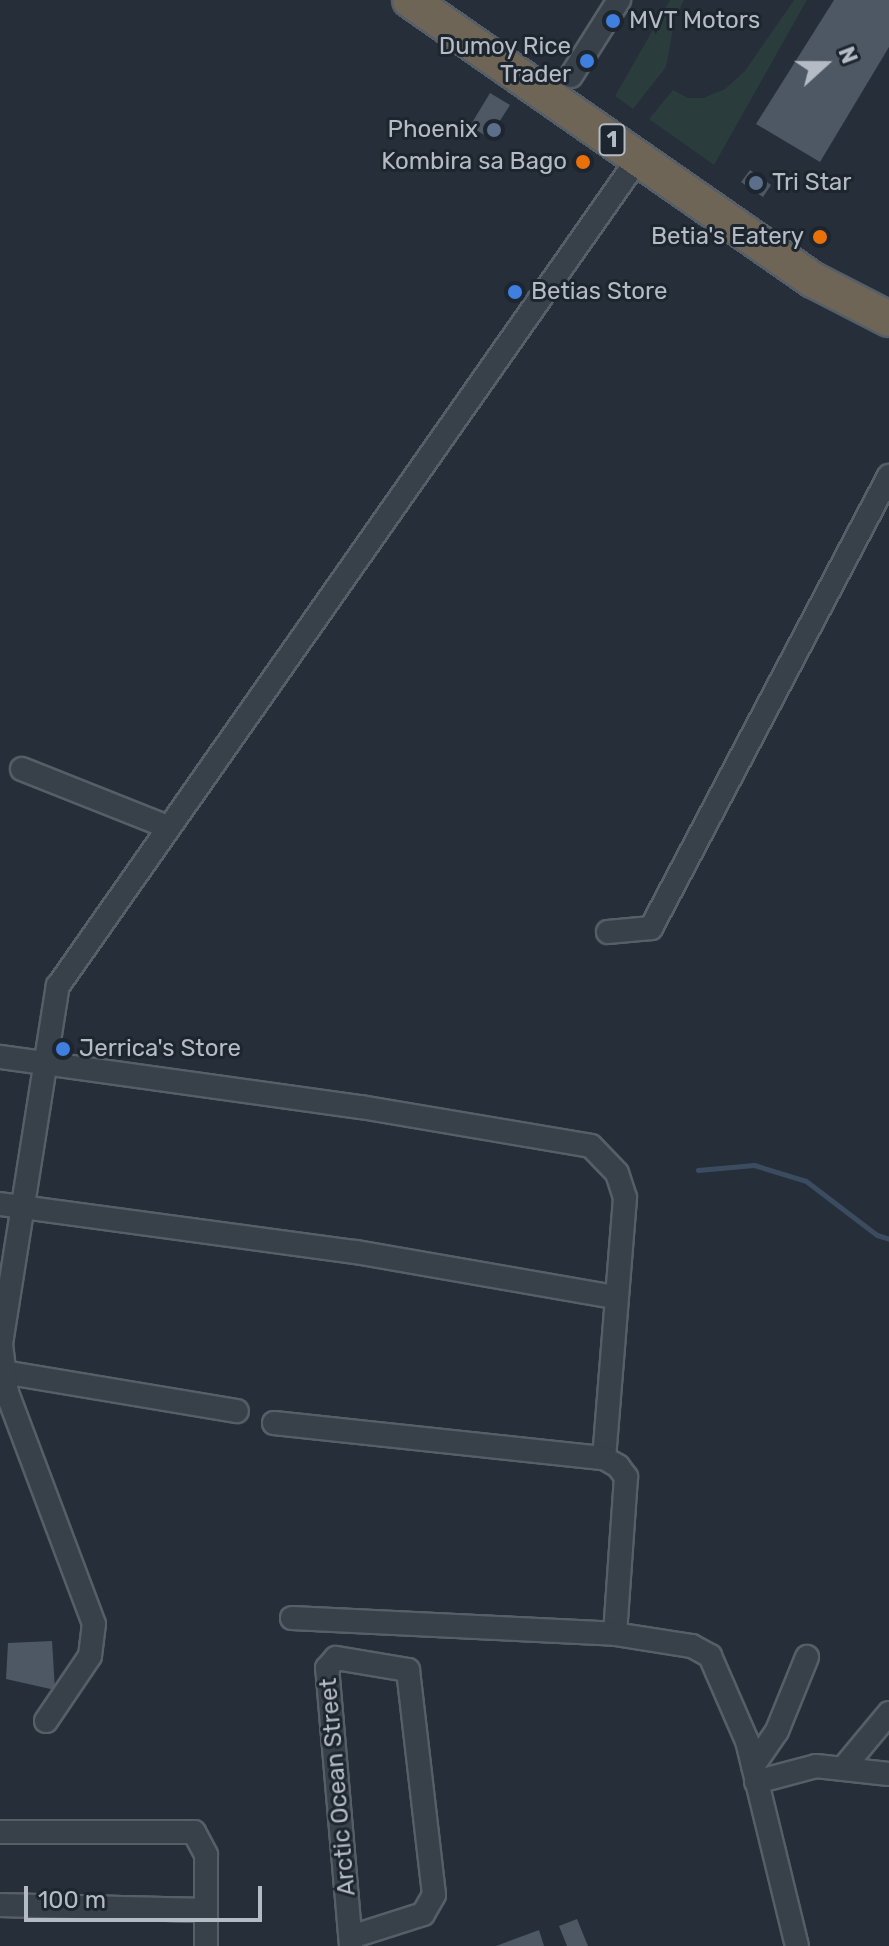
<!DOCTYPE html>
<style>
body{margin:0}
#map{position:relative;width:889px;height:1946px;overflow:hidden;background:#252e39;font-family:Rubik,sans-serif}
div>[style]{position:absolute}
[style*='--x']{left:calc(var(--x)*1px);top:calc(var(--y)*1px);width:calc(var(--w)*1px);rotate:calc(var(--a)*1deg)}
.green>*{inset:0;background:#2a3c3c}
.stream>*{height:5px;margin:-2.5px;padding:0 2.5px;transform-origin:2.5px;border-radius:2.5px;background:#3c4c60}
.building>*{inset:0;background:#4e5864}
.roads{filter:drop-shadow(2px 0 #565e67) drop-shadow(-2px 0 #565e67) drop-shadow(0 2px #565e67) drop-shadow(0 -2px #565e67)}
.minor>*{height:22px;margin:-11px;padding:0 11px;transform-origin:11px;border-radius:11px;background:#384049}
.highway>*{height:34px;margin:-17px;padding:0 17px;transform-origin:17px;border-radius:17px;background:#6f6556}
.dots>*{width:22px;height:22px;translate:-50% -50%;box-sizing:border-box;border:4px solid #1d252e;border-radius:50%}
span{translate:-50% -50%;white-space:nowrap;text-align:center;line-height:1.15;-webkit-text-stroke:6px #1d252e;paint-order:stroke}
.shield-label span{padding:2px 6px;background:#1d252e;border:2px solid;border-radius:6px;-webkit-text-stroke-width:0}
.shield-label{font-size:22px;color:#b4bbc5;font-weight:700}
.poi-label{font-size:24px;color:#b4bbc5}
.left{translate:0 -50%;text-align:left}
.right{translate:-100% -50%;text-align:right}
.street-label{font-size:24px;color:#b4bbc5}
.north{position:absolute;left:785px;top:24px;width:80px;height:80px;-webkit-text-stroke:6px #1d252e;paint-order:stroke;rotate:69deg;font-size:22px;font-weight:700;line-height:32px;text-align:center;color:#b4bbc5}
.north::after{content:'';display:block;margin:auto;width:28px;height:36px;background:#b4bbc5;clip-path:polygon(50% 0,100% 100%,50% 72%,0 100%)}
.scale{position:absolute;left:24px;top:1886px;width:238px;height:36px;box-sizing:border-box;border:4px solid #b4bbc5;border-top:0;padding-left:10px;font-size:24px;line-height:28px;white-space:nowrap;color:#b4bbc5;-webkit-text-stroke:6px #1d252e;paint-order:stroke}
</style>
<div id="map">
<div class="green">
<div style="clip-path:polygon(670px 0,684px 0,675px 19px,666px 67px,633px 109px,615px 96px)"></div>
<div style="clip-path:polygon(794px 0,807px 0,714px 165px,649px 119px,673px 90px,688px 98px,703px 98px,725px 89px,745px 71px)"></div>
</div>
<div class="stream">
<div style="--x:698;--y:1170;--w:56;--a:-5.1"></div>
<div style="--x:754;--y:1165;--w:54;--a:17.1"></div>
<div style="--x:806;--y:1181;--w:89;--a:37.3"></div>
<div style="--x:877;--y:1235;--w:13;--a:18"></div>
</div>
<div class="building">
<div style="clip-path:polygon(834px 0,889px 0,889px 47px,820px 162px,756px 124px)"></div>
<div style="clip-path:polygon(490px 93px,510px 105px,489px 138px,470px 126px)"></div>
<div style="clip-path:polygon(750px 170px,771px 185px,763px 197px,741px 182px)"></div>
<div style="clip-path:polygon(52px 1641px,55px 1690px,6px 1679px,8px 1643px)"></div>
<div style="clip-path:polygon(577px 1919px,588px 1946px,567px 1946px,559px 1926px)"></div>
<div style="clip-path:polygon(539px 1930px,544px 1946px,496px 1946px)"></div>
</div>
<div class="roads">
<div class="minor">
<div style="--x:571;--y:76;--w:90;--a:-57.7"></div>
<div style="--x:22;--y:769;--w:157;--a:21.7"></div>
<div style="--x:608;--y:932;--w:43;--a:-5.3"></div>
<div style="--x:651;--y:928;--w:511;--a:-62.23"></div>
<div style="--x:0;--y:1057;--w:364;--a:7.9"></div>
<div style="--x:361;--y:1107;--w:233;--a:9.6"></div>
<div style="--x:591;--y:1146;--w:37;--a:46"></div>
<div style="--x:617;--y:1173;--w:26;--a:72"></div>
<div style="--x:625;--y:1198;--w:261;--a:94.6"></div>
<div style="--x:0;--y:1204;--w:359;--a:7.7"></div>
<div style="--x:356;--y:1252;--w:262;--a:9.9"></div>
<div style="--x:3;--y:1372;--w:237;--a:9.5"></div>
<div style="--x:274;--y:1423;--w:332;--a:6.1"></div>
<div style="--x:604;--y:1458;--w:16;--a:30"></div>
<div style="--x:618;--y:1466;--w:14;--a:54"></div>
<div style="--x:626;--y:1477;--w:157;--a:94"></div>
<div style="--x:292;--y:1618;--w:323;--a:2.8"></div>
<div style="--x:615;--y:1634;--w:78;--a:8.9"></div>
<div style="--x:692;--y:1646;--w:21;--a:29"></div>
<div style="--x:710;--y:1656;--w:93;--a:66.5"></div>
<div style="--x:747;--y:1741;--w:211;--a:76.3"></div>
<div style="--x:46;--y:1721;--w:78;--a:-55.9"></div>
<div style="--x:90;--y:1656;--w:32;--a:-83"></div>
<div style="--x:94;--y:1624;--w:247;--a:-110.6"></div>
<div style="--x:7;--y:1393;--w:49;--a:-97"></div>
<div style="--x:1;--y:1344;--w:363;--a:-81"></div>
<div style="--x:58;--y:986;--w:1010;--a:-54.96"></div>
<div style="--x:753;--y:1766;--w:42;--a:-55.6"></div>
<div style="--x:777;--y:1731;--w:80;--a:-67.9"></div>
<div style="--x:845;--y:1766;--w:69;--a:-50.3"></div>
<div style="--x:756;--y:1782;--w:62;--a:-14.9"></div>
<div style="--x:816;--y:1766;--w:73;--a:6.3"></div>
<div style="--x:0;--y:1832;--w:194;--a:0"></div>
<div style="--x:194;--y:1832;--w:26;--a:62"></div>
<div style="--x:206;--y:1855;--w:91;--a:90"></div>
<div style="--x:0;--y:1905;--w:206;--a:1.4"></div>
<div style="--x:351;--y:1946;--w:279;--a:-94.9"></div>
<div style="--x:327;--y:1668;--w:13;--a:-48"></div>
<div style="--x:336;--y:1658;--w:73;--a:9.5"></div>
<div style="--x:408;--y:1670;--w:226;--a:83.4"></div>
<div style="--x:434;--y:1895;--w:22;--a:120"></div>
<div style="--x:423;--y:1914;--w:76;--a:162.3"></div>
</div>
<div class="highway">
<div style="--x:410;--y:0;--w:491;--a:34.8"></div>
<div style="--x:813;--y:280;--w:85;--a:27.2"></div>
</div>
</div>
<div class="dots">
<div style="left:613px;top:21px;background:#3f7fe0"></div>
<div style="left:587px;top:61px;background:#3f7fe0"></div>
<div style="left:494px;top:130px;background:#5c6f8a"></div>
<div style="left:583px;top:162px;background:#e8710a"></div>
<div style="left:756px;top:183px;background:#5c6f8a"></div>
<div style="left:820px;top:237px;background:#e8710a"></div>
<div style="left:515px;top:292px;background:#3f7fe0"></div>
<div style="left:63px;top:1049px;background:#3f7fe0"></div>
</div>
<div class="shield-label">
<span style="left:612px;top:140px">1</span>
</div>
<div class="poi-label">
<span class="left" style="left:629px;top:21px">MVT Motors</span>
<span class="right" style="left:571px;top:61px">Dumoy Rice<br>Trader</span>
<span class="right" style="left:478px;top:130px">Phoenix</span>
<span class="right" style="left:567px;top:162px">Kombira sa Bago</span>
<span class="left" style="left:772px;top:183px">Tri Star</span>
<span class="right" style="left:804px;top:237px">Betia's Eatery</span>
<span class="left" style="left:531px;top:292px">Betias Store</span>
<span class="left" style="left:79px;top:1049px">Jerrica's Store</span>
</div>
<div class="street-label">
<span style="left:338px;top:1787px;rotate:-95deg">Arctic Ocean Street</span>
</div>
<div class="north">N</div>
<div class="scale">100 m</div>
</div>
